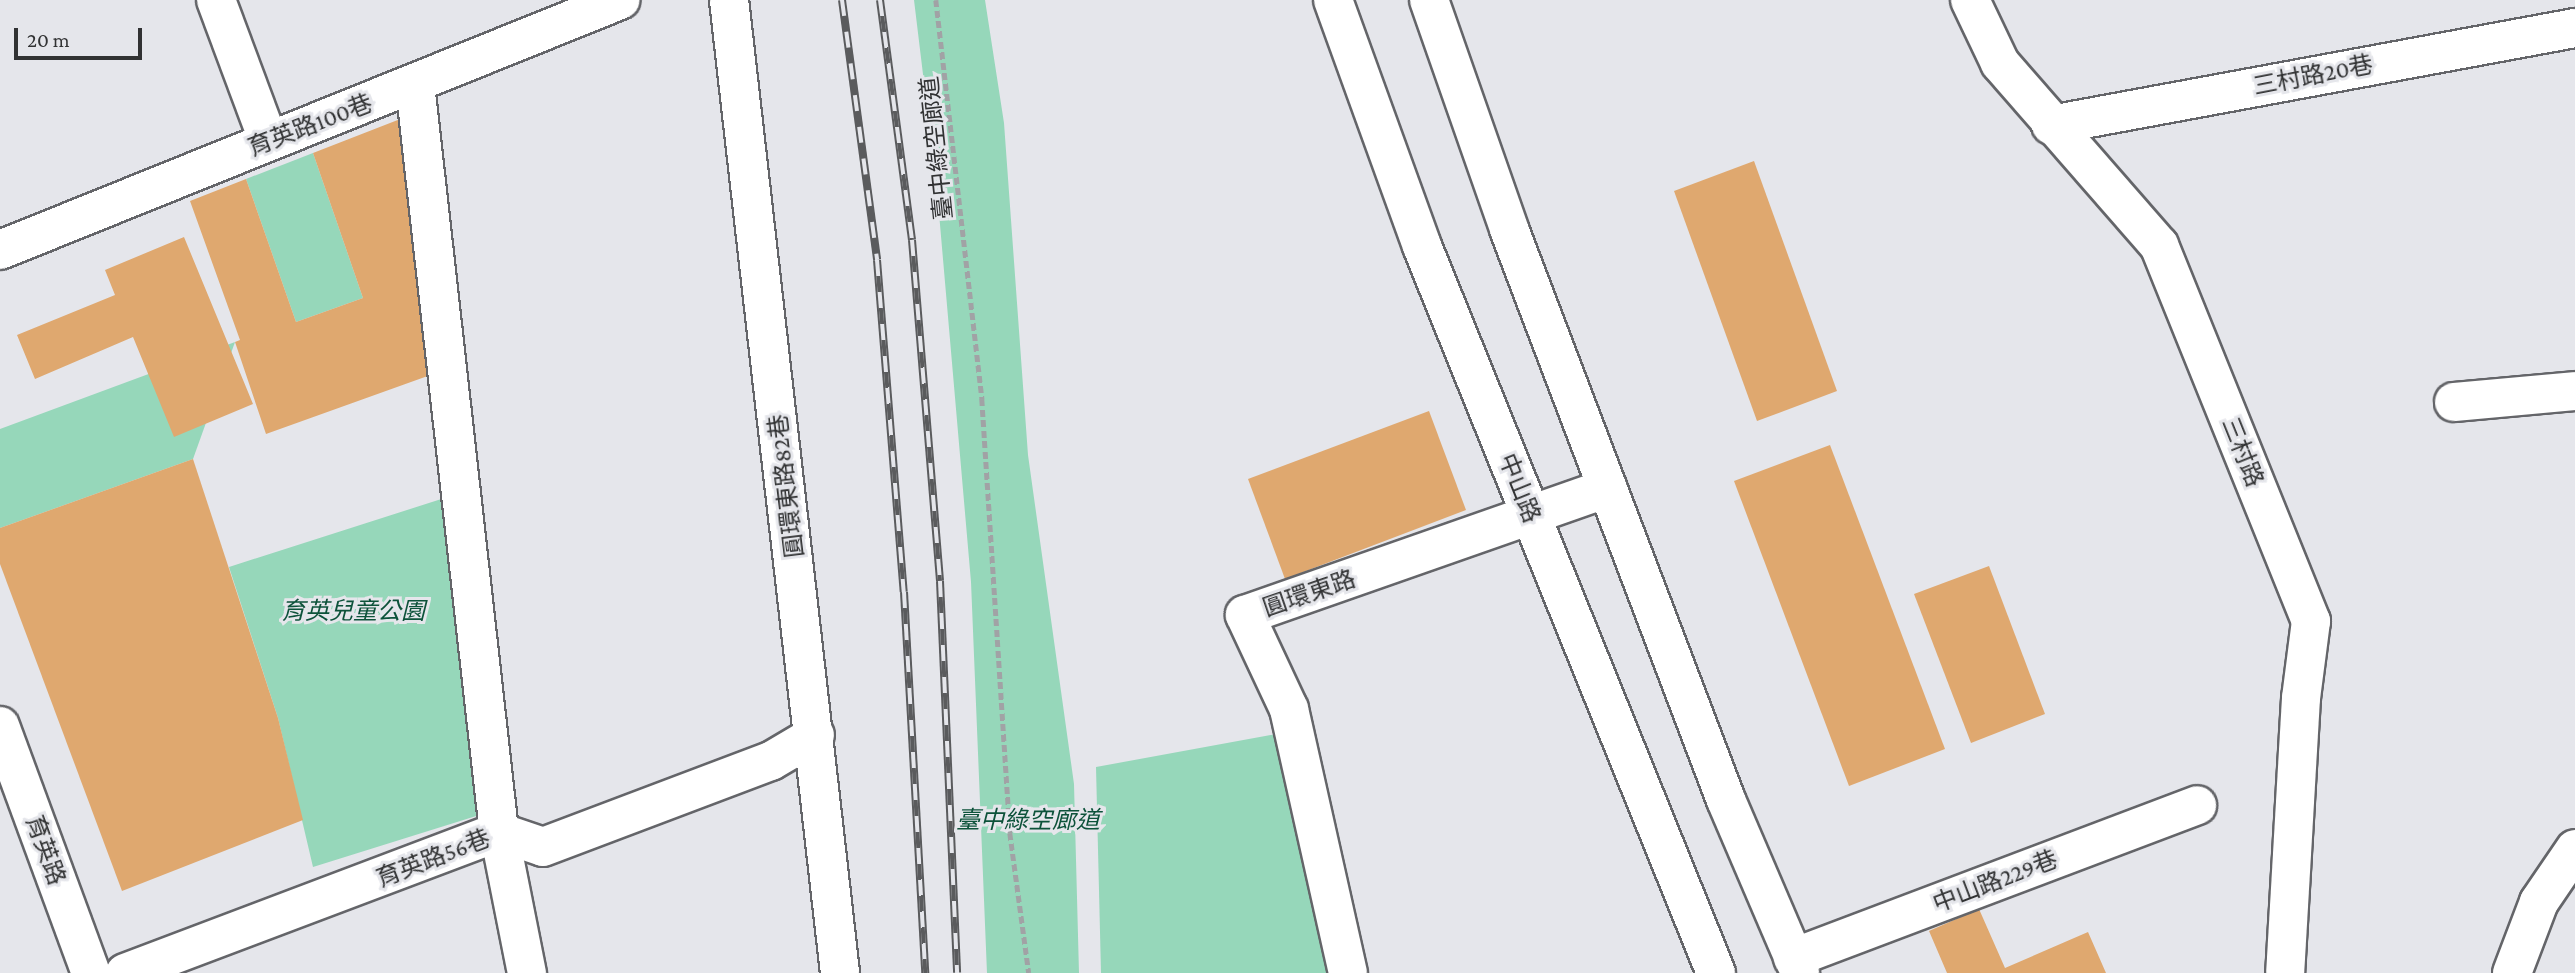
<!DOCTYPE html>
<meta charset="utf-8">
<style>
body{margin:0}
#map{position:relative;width:2575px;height:973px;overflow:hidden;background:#e5e6eb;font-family:"Crimson Pro","Noto Sans TC",serif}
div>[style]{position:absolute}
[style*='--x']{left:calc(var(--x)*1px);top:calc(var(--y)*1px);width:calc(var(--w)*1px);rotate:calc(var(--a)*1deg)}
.green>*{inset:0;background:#96d7ba}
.building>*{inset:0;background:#dfa86f}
.path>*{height:4.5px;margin-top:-2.25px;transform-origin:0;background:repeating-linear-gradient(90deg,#a1a2a5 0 7px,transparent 0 10.5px)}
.roads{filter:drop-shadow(2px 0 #646569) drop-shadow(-2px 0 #646569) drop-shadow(0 2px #646569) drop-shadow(0 -2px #646569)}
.minor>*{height:38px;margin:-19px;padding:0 19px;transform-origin:19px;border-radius:19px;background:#fff}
.major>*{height:38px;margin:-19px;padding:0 19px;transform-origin:19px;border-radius:19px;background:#fff}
.rail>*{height:8px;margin-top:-4px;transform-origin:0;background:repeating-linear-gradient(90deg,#e5e6eb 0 16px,#5a5b5d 0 32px);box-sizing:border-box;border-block:2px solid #5a5b5d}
span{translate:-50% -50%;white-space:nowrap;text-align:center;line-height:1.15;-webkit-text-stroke:6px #e5e6eb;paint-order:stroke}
.street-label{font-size:24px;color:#313233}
.park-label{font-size:24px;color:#0d523a;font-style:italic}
.scale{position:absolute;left:14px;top:28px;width:128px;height:32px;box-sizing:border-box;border:4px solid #313233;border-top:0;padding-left:9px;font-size:21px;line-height:24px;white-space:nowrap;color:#313233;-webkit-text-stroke:5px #e5e6eb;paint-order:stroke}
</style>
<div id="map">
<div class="green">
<div style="clip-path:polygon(914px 0,985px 0,1004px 123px,1028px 455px,1074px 784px,1079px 973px,987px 973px,971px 582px,937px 190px)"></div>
<div style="clip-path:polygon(313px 153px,363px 298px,296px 322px,246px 179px)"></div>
<div style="clip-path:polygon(235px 342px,193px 459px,0 528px,0 429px)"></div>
<div style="clip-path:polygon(457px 494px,489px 812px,313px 867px,278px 718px,229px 567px)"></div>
<div style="clip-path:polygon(1293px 731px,1355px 973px,1101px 973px,1096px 767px)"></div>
</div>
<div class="building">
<div style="clip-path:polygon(426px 109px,450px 368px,266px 434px,235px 342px,240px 340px,190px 201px,246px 179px,296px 322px,363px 298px,313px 153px)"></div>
<div style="clip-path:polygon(1754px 161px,1837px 391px,1757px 421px,1674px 191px)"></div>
<div style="clip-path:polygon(184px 237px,253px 404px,174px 437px,133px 337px,35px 379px,17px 335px,115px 295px,105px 270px)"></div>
<div style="clip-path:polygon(1429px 411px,1466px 510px,1285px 579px,1248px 479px)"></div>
<div style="clip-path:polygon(1830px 445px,1945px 749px,1849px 786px,1734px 481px)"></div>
<div style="clip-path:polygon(193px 459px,278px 718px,303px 820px,122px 891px,0 564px,0 528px)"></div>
<div style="clip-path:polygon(1989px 566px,2045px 714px,1971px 743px,1914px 594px)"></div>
<div style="clip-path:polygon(1979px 909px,2005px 968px,2088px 932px,2106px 973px,1947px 973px,1929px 931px)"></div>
</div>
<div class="path">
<div style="--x:936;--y:0;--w:402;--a:83.4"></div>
<div style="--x:982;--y:399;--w:435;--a:86.3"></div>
<div style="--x:1010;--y:833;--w:141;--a:82.3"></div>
</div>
<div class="roads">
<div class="minor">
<div style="--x:216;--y:0;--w:149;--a:69.6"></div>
<div style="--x:729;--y:0;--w:979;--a:83.49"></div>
<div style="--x:1970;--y:0;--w:70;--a:64.5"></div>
<div style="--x:2000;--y:63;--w:242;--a:48.9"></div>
<div style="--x:2159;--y:245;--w:406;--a:68"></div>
<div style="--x:2311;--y:621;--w:78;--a:97.4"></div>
<div style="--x:2301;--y:698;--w:275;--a:93.3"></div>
<div style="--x:415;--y:85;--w:752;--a:83.58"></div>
<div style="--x:499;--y:832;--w:144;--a:78.8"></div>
<div style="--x:2051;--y:125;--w:533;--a:-10.49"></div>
<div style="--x:0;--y:250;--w:669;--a:-21.96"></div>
<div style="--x:2454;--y:402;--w:121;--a:-5.2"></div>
<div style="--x:0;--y:726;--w:263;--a:69.8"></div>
<div style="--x:1793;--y:958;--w:432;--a:-20.7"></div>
<div style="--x:125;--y:973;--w:400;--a:-20.7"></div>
<div style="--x:499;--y:832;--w:46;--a:18.8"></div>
<div style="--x:543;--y:847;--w:244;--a:-20.7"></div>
<div style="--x:771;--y:761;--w:51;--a:-30.6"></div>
<div style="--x:1348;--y:973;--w:271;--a:-102.6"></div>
<div style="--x:1289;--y:709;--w:104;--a:-115.1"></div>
<div style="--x:1245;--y:615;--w:384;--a:-19.3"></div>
<div style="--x:2512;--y:973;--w:76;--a:-69.2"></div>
<div style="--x:2539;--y:902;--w:64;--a:-55.8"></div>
</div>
<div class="major">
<div style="--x:1333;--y:0;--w:262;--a:70.1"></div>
<div style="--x:1422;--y:246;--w:784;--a:67.98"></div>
<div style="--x:1429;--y:0;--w:243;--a:70.7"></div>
<div style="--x:1509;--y:229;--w:611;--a:69.19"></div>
<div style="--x:1726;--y:800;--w:188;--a:66.8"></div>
</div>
</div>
<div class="rail">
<div style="--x:842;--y:0;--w:262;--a:82.3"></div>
<div style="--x:877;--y:260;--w:333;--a:85.4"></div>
<div style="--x:904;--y:592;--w:382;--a:86.8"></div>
<div style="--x:880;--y:0;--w:242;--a:82.4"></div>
<div style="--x:912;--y:240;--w:342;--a:85.3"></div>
<div style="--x:940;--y:581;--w:392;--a:87.5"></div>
</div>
<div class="street-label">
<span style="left:2313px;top:75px;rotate:-11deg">三村路20巷</span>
<span style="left:310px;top:125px;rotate:-21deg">育英路100巷</span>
<span style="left:936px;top:148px;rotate:-96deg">臺中綠空廊道</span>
<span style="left:2243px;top:452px;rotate:68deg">三村路</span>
<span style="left:786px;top:486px;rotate:-97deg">圓環東路82巷</span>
<span style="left:1520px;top:488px;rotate:68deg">中山路</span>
<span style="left:1309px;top:593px;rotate:-19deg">圓環東路</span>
<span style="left:46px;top:850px;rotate:70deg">育英路</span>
<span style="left:433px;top:858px;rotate:-21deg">育英路56巷</span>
<span style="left:1995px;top:881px;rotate:-21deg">中山路229巷</span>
</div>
<div class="park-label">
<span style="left:353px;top:611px">育英兒童公園</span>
<span style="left:1028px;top:820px">臺中綠空廊道</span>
</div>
<div class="scale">20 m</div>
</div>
